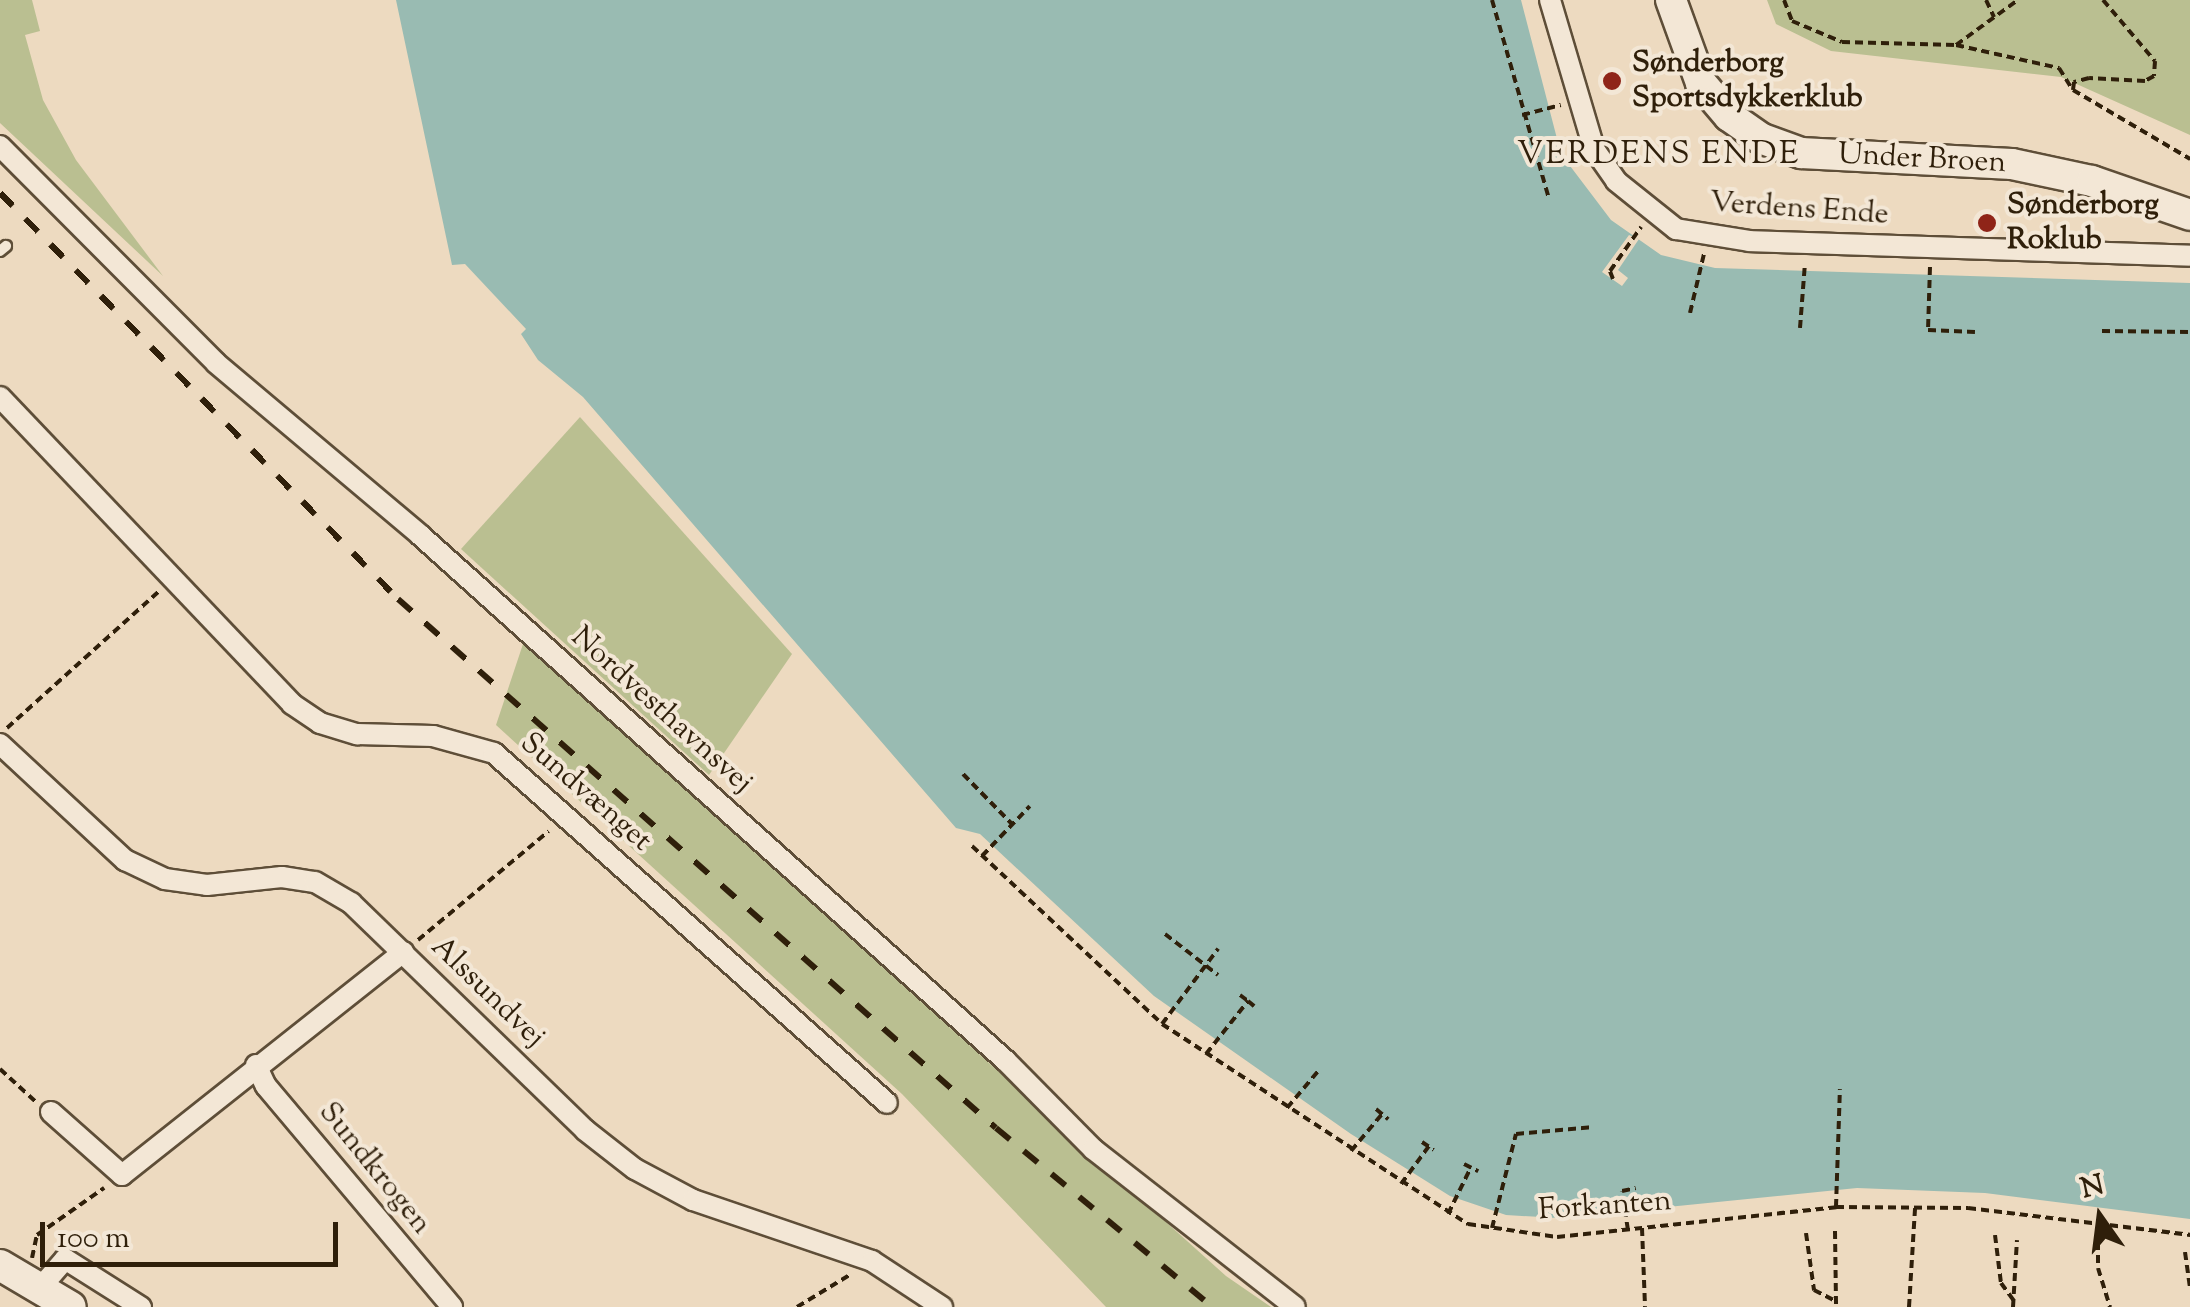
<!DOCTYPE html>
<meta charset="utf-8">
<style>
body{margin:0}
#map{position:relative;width:2190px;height:1307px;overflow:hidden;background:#eddac0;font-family:"Sorts Mill Goudy",serif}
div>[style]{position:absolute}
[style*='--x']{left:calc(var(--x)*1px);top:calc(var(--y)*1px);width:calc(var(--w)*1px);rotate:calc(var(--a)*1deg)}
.green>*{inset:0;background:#babf91}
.water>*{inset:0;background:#99bbb2}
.pier>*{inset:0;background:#eddac0}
.path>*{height:4px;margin-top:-2px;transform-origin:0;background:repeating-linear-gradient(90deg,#2f1f0a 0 8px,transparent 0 13px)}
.roads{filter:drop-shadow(2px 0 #5e4e38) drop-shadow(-2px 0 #5e4e38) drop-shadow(0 2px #5e4e38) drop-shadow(0 -2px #5e4e38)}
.lane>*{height:10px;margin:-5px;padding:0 5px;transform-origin:5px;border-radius:5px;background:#f3e7d6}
.street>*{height:20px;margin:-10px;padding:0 10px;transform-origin:10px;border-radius:10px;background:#f3e7d6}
.secondary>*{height:30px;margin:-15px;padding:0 15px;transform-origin:15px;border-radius:15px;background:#f3e7d6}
.rail>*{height:6px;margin-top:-3px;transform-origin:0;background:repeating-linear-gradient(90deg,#2f1f0a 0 18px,transparent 0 36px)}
.dots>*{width:28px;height:28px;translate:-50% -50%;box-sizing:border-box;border:5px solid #f3e7d6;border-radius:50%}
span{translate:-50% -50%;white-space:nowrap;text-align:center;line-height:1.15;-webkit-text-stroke:8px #f3e7d6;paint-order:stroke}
.poi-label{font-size:30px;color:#2f1f0a;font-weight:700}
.left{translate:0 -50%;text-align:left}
.street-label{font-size:30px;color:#2f1f0a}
.neighbourhood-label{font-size:32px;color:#2f1f0a;letter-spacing:2.5px}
.north{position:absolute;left:2050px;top:1167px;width:100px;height:100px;-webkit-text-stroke:8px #f3e7d6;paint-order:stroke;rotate:346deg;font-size:28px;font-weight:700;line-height:40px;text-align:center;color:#2f1f0a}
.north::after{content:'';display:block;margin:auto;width:35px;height:45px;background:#2f1f0a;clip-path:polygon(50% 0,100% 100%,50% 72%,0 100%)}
.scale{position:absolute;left:40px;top:1222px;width:298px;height:45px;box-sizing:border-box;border:5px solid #2f1f0a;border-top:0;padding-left:12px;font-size:30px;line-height:35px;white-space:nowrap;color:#2f1f0a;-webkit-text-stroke:8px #f3e7d6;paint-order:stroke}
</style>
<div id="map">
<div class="green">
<div style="clip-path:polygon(0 0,32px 0,40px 31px,25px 35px,43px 100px,76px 160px,163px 276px,0 123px)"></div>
<div style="clip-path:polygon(1767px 0,2190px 0,2190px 135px,2061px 77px,1831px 51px,1776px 24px)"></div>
<div style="clip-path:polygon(580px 417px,792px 654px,709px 775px,461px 549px)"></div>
<div style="clip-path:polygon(523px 644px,1226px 1276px,1271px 1307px,1106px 1307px,902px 1094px,496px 725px)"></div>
</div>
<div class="water">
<div style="clip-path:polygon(396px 0,1521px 0,1561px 154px,1611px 220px,1661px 255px,1715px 268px,2190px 283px,2190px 1219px,1985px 1193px,1857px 1188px,1558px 1218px,1506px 1215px,1450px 1196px,1351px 1134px,1154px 996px,980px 834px,956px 828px,583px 397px,538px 360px,521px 334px,526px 329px,465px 264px,452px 265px)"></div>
</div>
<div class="pier">
<div style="clip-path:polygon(1629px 235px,1639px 239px,1618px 270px,1628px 278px,1622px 286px,1602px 272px)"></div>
</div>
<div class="path">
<div style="--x:1492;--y:0;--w:207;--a:74"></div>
<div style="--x:1784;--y:0;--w:22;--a:69"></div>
<div style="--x:1792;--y:21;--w:54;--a:22.8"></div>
<div style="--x:1842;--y:42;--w:114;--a:1.5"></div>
<div style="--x:1956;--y:45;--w:106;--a:12.6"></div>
<div style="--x:2059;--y:68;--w:26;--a:58"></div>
<div style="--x:1986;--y:0;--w:19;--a:65"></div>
<div style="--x:2103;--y:0;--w:80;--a:49.6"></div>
<div style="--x:2155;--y:61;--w:15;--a:94"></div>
<div style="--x:2154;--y:76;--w:10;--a:151"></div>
<div style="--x:2145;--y:81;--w:56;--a:-176.9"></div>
<div style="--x:2089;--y:78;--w:16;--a:165"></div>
<div style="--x:2074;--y:82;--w:8;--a:97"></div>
<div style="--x:2073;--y:90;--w:136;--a:30.5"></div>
<div style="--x:1956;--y:45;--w:77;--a:-36"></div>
<div style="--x:1522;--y:115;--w:40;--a:-14.4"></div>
<div style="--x:1930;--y:267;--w:63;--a:91.8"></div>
<div style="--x:1928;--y:330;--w:47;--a:2.4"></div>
<div style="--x:1613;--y:279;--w:9;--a:-111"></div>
<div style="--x:1610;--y:271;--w:54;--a:-54.8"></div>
<div style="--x:1690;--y:313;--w:61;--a:-76.7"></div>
<div style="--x:1800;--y:328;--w:65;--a:-85.6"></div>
<div style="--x:2102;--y:331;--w:88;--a:0.7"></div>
<div style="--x:7;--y:728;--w:206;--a:-42"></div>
<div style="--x:963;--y:774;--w:70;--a:45.6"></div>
<div style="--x:972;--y:846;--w:260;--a:43.1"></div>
<div style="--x:1162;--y:1024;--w:366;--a:33.2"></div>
<div style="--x:1468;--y:1224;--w:90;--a:8.3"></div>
<div style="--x:1557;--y:1237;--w:281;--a:-6.1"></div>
<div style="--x:1836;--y:1207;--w:132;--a:0.4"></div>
<div style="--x:1968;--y:1208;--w:224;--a:6.9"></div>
<div style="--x:982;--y:856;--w:69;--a:-46.2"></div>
<div style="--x:1165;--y:934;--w:67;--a:37.7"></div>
<div style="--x:418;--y:940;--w:170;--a:-39.8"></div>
<div style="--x:1240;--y:995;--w:10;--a:37"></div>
<div style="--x:1162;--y:1024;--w:94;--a:-53.3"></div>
<div style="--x:1206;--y:1054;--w:68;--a:-51.6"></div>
<div style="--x:1248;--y:1001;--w:8;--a:40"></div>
<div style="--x:0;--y:1069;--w:50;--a:42.6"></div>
<div style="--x:1287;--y:1108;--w:51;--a:-49.8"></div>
<div style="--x:1376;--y:1109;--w:16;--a:40"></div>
<div style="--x:1422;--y:1142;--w:14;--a:34"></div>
<div style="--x:1351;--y:1151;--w:48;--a:-50"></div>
<div style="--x:1464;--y:1164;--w:16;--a:27"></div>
<div style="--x:1401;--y:1184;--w:47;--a:-53.6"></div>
<div style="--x:1836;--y:1207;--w:118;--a:-88.1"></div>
<div style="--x:1448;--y:1214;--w:52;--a:-63.9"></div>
<div style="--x:1492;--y:1228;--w:97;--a:-75.7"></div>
<div style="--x:1516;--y:1134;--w:78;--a:-5.1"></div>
<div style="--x:1642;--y:1228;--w:79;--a:87.8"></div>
<div style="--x:2098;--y:1229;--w:39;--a:90"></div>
<div style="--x:2098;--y:1268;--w:41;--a:72.9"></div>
<div style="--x:1628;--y:1230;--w:39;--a:-99"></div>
<div style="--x:1622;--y:1191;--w:14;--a:-12"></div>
<div style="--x:1835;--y:1231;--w:76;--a:89.2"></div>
<div style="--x:1806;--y:1233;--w:58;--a:82"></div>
<div style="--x:1814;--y:1290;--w:25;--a:27"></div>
<div style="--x:1995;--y:1235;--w:48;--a:82.9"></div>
<div style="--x:2001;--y:1283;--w:24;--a:54"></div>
<div style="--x:2185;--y:1252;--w:36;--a:82"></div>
<div style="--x:32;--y:1258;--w:24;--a:-78"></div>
<div style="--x:37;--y:1235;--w:82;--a:-35"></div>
<div style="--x:797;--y:1307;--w:63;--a:-31.4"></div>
<div style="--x:1909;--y:1307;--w:99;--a:-86.5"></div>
<div style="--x:2013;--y:1307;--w:67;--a:-86.6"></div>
</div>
<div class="roads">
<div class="lane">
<div style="--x:0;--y:251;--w:8;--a:-40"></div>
</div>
<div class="street">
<div style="--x:1550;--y:0;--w:155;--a:73.5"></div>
<div style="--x:1594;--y:149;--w:39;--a:55"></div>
<div style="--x:1616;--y:181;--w:77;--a:38.7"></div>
<div style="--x:1676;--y:229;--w:74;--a:9.3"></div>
<div style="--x:1749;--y:241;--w:441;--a:1.9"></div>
<div style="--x:0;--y:146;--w:306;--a:45.1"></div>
<div style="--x:216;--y:363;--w:267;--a:40.1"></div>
<div style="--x:420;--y:535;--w:787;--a:41.91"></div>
<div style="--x:1006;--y:1061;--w:124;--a:45.3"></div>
<div style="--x:1093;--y:1149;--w:256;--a:38"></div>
<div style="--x:0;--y:397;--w:424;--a:46.4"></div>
<div style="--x:292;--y:704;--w:34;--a:34"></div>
<div style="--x:320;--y:723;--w:39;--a:17"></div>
<div style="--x:357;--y:734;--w:76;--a:1.5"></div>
<div style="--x:433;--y:736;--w:63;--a:15.6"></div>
<div style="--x:494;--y:753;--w:526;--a:41.69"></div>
<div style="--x:0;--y:744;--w:171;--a:42.9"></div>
<div style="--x:125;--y:860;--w:44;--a:25.4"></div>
<div style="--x:165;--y:879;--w:42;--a:8.1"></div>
<div style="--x:207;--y:885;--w:75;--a:-6.1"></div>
<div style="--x:282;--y:877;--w:33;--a:9"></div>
<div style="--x:315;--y:882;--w:42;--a:30.3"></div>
<div style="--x:351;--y:903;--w:326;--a:44.1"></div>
<div style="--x:585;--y:1130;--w:63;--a:38"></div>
<div style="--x:635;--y:1169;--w:66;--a:28.1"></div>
<div style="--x:693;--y:1200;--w:189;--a:18.8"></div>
<div style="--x:872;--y:1261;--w:84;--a:33.3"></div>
<div style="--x:256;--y:1065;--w:23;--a:65"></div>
<div style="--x:266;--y:1086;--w:289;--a:49.9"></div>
<div style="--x:51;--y:1112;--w:95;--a:41.6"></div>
<div style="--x:122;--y:1175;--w:359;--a:-38.4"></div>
<div style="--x:40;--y:1288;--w:38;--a:-49"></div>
<div style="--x:65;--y:1259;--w:90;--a:32.3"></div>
</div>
<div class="secondary">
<div style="--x:1671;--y:0;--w:88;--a:70.1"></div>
<div style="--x:1701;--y:83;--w:43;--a:49.7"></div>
<div style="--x:1729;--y:116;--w:38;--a:35"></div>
<div style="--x:1760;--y:138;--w:44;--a:20.1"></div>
<div style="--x:1801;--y:153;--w:211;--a:3"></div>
<div style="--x:2012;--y:164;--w:82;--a:12"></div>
<div style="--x:2092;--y:181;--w:104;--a:19.1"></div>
<div style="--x:0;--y:1265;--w:82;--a:30.6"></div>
</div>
</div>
<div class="rail">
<div style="--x:0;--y:193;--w:569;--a:45.57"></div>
<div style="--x:398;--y:599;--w:798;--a:41.5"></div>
<div style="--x:996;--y:1128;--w:281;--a:39.6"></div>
</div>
<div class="dots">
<div style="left:1612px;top:81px;background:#8f2418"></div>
<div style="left:1987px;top:223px;background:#8f2418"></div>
</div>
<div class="poi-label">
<span class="left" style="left:1632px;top:81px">Sønderborg<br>Sportsdykkerklub</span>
<span class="left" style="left:2007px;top:223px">Sønderborg<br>Roklub</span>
</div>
<div class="street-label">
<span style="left:1922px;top:160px;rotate:3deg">Under Broen</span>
<span style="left:1799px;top:210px;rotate:4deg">Verdens Ende</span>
<span style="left:661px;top:711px;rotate:42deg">Nordvesthavnsvej</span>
<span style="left:585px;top:793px;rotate:41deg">Sundvænget</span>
<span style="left:487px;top:993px;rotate:44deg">Alssundvej</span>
<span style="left:374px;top:1169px;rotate:51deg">Sundkrogen</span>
<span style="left:1605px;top:1207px;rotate:-4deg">Forkanten</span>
</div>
<div class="neighbourhood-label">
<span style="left:1659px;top:155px">VERDENS ENDE</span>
</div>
<div class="north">N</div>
<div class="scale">100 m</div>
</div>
